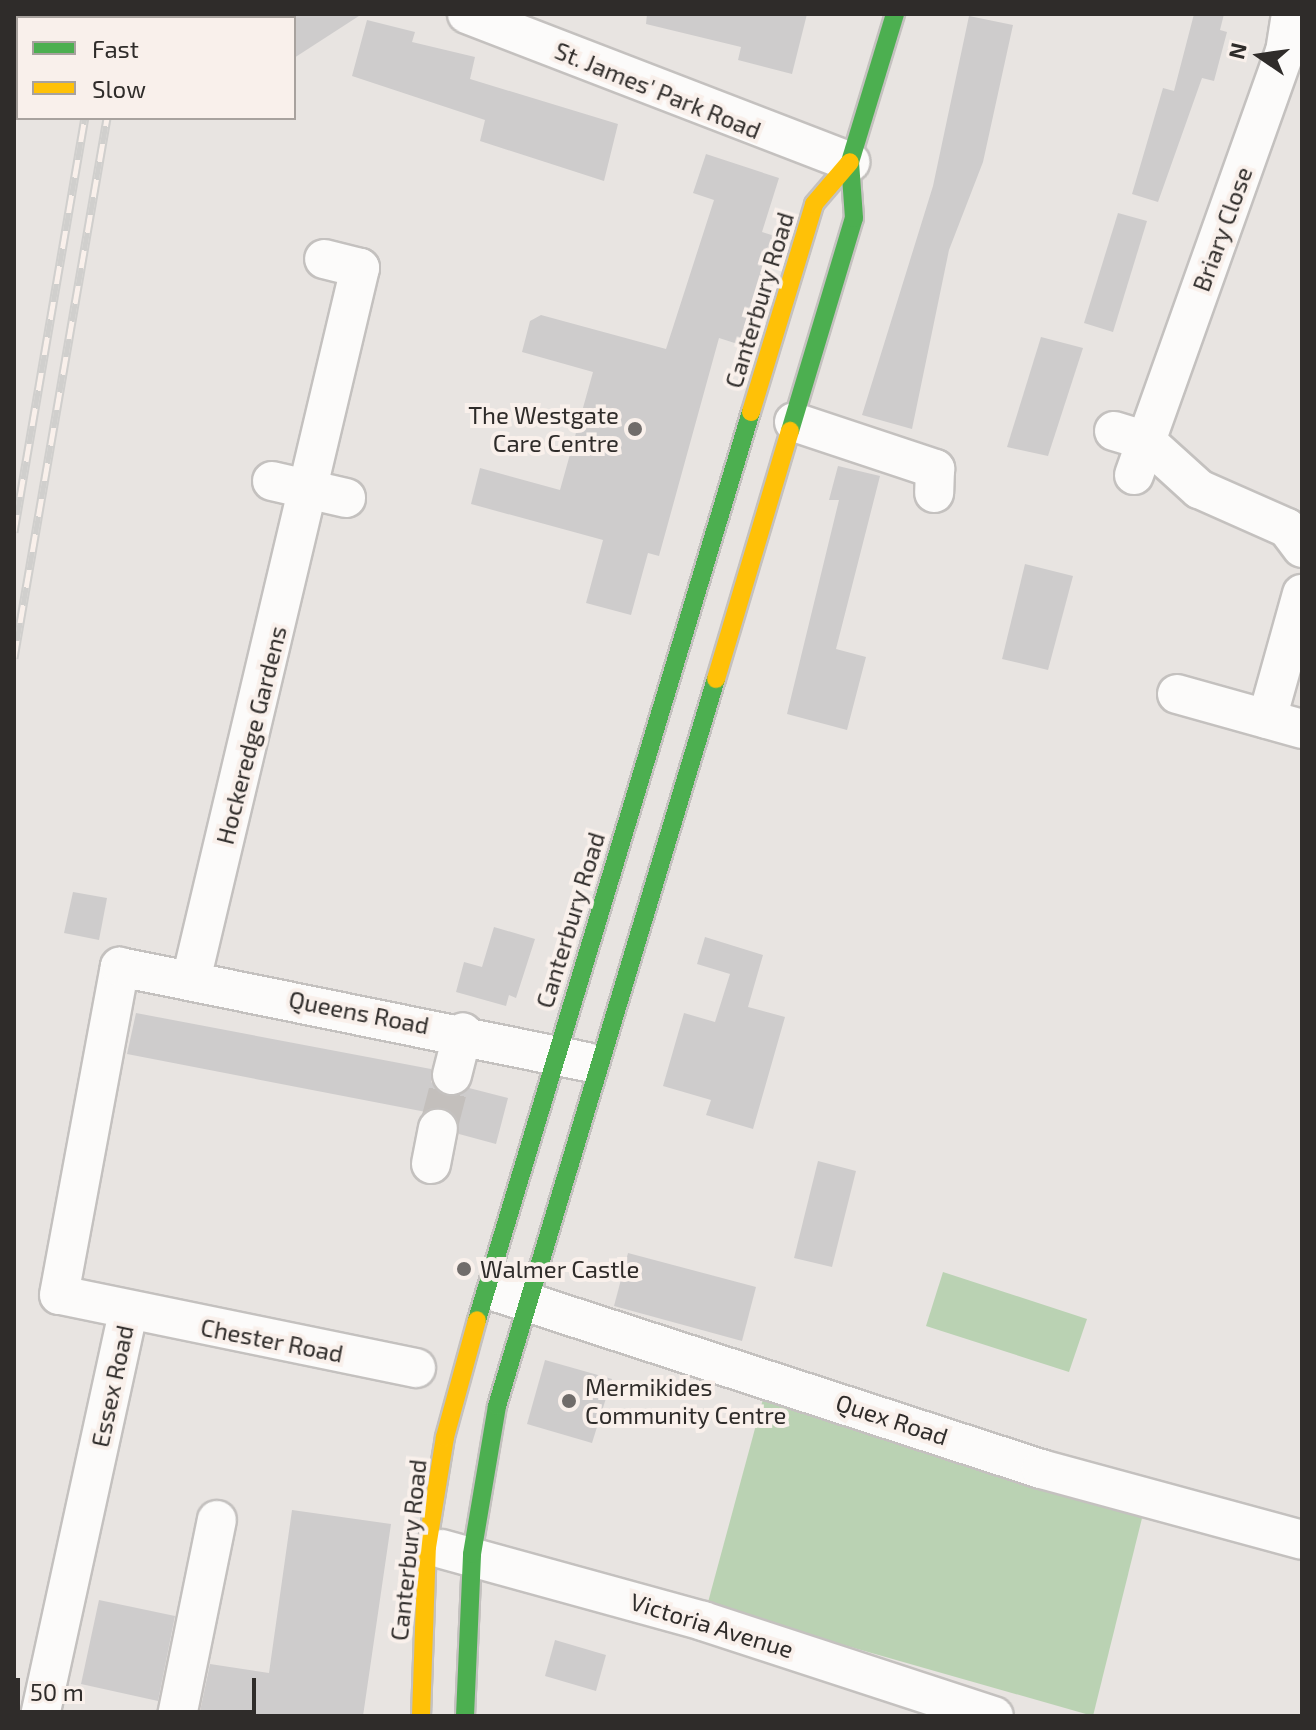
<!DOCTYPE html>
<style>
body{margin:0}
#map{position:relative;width:1316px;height:1730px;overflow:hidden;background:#e8e4e1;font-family:"Exo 2",sans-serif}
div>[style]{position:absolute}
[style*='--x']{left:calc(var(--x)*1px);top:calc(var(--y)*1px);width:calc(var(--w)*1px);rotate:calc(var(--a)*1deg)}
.green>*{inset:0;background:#bad2b3}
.building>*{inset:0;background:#cecccc}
.street-tunnel>*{height:38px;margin-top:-19px;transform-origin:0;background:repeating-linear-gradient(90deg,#c3bfbc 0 38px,transparent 0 57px)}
.roads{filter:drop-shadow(2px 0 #c4c1bf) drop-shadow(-2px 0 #c4c1bf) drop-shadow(0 2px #c4c1bf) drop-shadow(0 -2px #c4c1bf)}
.street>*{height:38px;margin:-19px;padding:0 19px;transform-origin:19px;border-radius:19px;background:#fcfbfa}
.fast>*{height:18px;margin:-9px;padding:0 9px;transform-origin:9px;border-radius:9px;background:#4caf50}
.slow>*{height:18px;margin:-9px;padding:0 9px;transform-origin:9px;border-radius:9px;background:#ffc107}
.rail>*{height:9px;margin-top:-4.5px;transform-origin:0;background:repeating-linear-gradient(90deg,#f9f0eb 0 18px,#d0cfcd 0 36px);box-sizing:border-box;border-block:2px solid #d0cfcd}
.dots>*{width:22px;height:22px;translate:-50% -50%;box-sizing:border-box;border:4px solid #f9f0eb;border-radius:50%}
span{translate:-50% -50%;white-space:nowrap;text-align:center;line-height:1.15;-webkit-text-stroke:8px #f9f0eb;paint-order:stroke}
.street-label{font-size:24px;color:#2f2c2a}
.poi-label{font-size:24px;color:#2f2c2a}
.right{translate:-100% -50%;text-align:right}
.left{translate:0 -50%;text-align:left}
.frame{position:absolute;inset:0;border:16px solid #2f2c2a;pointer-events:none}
.legend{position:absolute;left:16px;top:16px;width:280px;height:104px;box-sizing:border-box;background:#f9f0eb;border:2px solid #a8a29e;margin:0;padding:10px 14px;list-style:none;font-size:24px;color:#2f2c2a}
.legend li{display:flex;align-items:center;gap:16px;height:40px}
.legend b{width:40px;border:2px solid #a8a29e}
.north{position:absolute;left:1220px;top:16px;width:80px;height:80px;-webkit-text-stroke:6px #f9f0eb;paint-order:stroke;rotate:283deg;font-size:22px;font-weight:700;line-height:32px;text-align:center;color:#2f2c2a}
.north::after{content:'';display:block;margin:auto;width:28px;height:36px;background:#2f2c2a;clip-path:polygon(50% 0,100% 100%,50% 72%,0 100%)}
.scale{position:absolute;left:16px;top:1678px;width:240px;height:36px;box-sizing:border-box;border:4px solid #2f2c2a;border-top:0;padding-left:10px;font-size:24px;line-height:28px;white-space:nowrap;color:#2f2c2a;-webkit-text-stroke:6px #f9f0eb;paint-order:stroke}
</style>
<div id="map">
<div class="green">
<div style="clip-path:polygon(943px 1272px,1087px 1319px,1069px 1372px,926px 1326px)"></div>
<div style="clip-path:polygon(763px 1399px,1145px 1506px,1093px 1716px,707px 1606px)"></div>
</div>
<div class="building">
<div style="clip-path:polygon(294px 14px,362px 14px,294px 58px)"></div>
<div style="clip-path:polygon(647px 14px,807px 14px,792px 74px,738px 60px,741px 47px,646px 24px)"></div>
<div style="clip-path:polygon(1194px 14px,1224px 14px,1220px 30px,1227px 32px,1214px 81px,1202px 78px,1158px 202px,1132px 194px,1163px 88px,1174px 91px)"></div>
<div style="clip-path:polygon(969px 16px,1013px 25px,983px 162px,949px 250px,912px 429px,862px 415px,933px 186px)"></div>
<div style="clip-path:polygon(367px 20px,415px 32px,412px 42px,475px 57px,470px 79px,618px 124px,604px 181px,480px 141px,485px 120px,352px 76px)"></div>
<div style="clip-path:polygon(706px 154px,779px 178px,762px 232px,778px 237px,744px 346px,719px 338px,659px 556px,648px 553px,631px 615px,586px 603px,603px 540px,471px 504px,480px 468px,560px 490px,593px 372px,522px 352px,530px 321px,541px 315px,666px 349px,714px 200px,693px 193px)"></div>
<div style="clip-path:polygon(1118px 213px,1147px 221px,1113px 332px,1084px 323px)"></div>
<div style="clip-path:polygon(1041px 337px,1083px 348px,1048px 456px,1007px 447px)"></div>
<div style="clip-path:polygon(838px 466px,880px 476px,836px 649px,866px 657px,847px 730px,787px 714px,839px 500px,829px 500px)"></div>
<div style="clip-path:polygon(1025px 564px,1073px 576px,1048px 670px,1002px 659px)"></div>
<div style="clip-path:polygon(73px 892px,107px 898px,99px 940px,64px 933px)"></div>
<div style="clip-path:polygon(494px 927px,535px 939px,516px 998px,509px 995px,506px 1006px,456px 992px,464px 962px,482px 967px)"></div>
<div style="clip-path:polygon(705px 937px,763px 955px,748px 1007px,785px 1017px,753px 1129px,706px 1115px,711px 1100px,663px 1086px,684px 1013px,715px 1022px,730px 974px,697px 964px)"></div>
<div style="clip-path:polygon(136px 1013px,431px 1069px,431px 1082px,446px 1096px,469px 1088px,508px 1098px,496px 1144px,459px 1134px,458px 1121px,443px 1108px,426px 1112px,127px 1054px)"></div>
<div style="clip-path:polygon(818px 1161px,856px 1171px,832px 1267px,794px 1258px)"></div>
<div style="clip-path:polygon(628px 1253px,756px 1287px,742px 1341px,614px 1306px)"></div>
<div style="clip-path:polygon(545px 1360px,612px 1379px,592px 1443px,527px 1424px)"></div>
<div style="clip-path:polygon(292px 1510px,391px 1524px,363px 1716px,199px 1716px,210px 1664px,269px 1673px)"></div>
<div style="clip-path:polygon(99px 1600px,175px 1616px,158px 1701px,81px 1684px)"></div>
<div style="clip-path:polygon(555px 1640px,606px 1655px,596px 1691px,545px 1676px)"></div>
</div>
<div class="street-tunnel">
<div style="--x:438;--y:1129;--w:56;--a:-75.5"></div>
</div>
<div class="roads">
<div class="street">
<div style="--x:467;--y:14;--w:411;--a:21.1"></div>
<div style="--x:794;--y:422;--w:149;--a:18.4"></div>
<div style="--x:935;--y:469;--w:24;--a:92"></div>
<div style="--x:1114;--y:431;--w:34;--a:17"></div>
<div style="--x:1146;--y:441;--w:72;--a:42.2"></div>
<div style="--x:1199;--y:489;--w:96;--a:23.9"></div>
<div style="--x:1287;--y:528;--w:25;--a:53"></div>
<div style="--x:1134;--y:475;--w:449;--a:-70.4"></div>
<div style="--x:1285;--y:52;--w:38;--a:-81"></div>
<div style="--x:272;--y:481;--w:76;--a:12.9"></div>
<div style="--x:1177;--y:694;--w:130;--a:15.6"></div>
<div style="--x:1267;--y:719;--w:130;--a:-74.4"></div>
<div style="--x:191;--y:980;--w:732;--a:-76.65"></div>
<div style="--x:360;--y:268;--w:37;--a:-166"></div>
<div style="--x:452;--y:1075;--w:44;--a:-75.7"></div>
<div style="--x:431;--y:1164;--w:36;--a:-79"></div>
<div style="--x:499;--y:1293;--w:570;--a:17.99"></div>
<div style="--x:1041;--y:1469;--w:270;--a:15.2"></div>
<div style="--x:416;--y:1368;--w:364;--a:-168.4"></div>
<div style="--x:59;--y:1295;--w:334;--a:-79.5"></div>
<div style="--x:120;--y:967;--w:476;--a:11.5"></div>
<div style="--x:442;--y:1549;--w:271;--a:15.4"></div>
<div style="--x:703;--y:1621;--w:306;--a:18.1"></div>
<div style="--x:40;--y:1716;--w:414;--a:-77.7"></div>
<div style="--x:177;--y:1716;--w:200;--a:-78.5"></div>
</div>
<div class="fast">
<div style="--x:790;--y:431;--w:222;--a:-73.3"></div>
<div style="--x:854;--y:218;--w:56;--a:-94.1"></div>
<div style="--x:850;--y:162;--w:155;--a:-73.1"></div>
<div style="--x:477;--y:1320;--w:948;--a:-73.21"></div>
<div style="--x:465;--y:1716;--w:162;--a:-87.5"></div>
<div style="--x:472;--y:1554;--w:150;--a:-80.4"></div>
<div style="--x:497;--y:1406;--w:759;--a:-73.24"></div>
</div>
<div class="slow">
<div style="--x:751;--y:412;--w:217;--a:-73.1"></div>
<div style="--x:814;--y:204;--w:55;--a:-49.4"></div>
<div style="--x:716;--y:679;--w:259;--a:-73.4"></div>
<div style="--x:421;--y:1716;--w:169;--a:-88"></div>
<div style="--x:427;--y:1547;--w:111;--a:-80.7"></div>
<div style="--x:445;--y:1437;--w:121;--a:-74.7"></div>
</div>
</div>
<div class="rail">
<div style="--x:102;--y:18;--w:4;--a:-76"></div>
<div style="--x:124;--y:18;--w:4;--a:-76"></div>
<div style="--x:14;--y:532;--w:420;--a:-80.3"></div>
<div style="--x:14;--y:658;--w:548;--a:-80.23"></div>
</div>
<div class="dots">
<div style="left:635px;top:429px;background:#706c6a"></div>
<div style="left:464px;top:1269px;background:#706c6a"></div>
<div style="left:569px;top:1401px;background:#706c6a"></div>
</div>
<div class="street-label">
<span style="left:658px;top:90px;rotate:22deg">St. James' Park Road</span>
<span style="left:1222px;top:229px;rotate:-70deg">Briary Close</span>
<span style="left:759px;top:300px;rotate:-73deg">Canterbury Road</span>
<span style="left:251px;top:735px;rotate:-76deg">Hockeredge Gardens</span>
<span style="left:570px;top:920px;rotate:-73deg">Canterbury Road</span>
<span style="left:359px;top:1012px;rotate:11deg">Queens Road</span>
<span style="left:272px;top:1340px;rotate:11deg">Chester Road</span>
<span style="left:112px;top:1386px;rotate:-78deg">Essex Road</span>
<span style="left:892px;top:1419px;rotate:18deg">Quex Road</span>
<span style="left:408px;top:1550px;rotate:-84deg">Canterbury Road</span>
<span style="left:712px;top:1625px;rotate:17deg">Victoria Avenue</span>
</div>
<div class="poi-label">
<span class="right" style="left:619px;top:429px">The Westgate<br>Care Centre</span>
<span class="left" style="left:480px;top:1269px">Walmer Castle</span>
<span class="left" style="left:585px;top:1401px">Mermikides<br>Community Centre</span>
</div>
<div class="frame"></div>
<ul class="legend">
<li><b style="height:10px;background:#4caf50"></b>Fast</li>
<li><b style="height:10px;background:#ffc107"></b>Slow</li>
</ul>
<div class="north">N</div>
<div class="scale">50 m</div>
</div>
